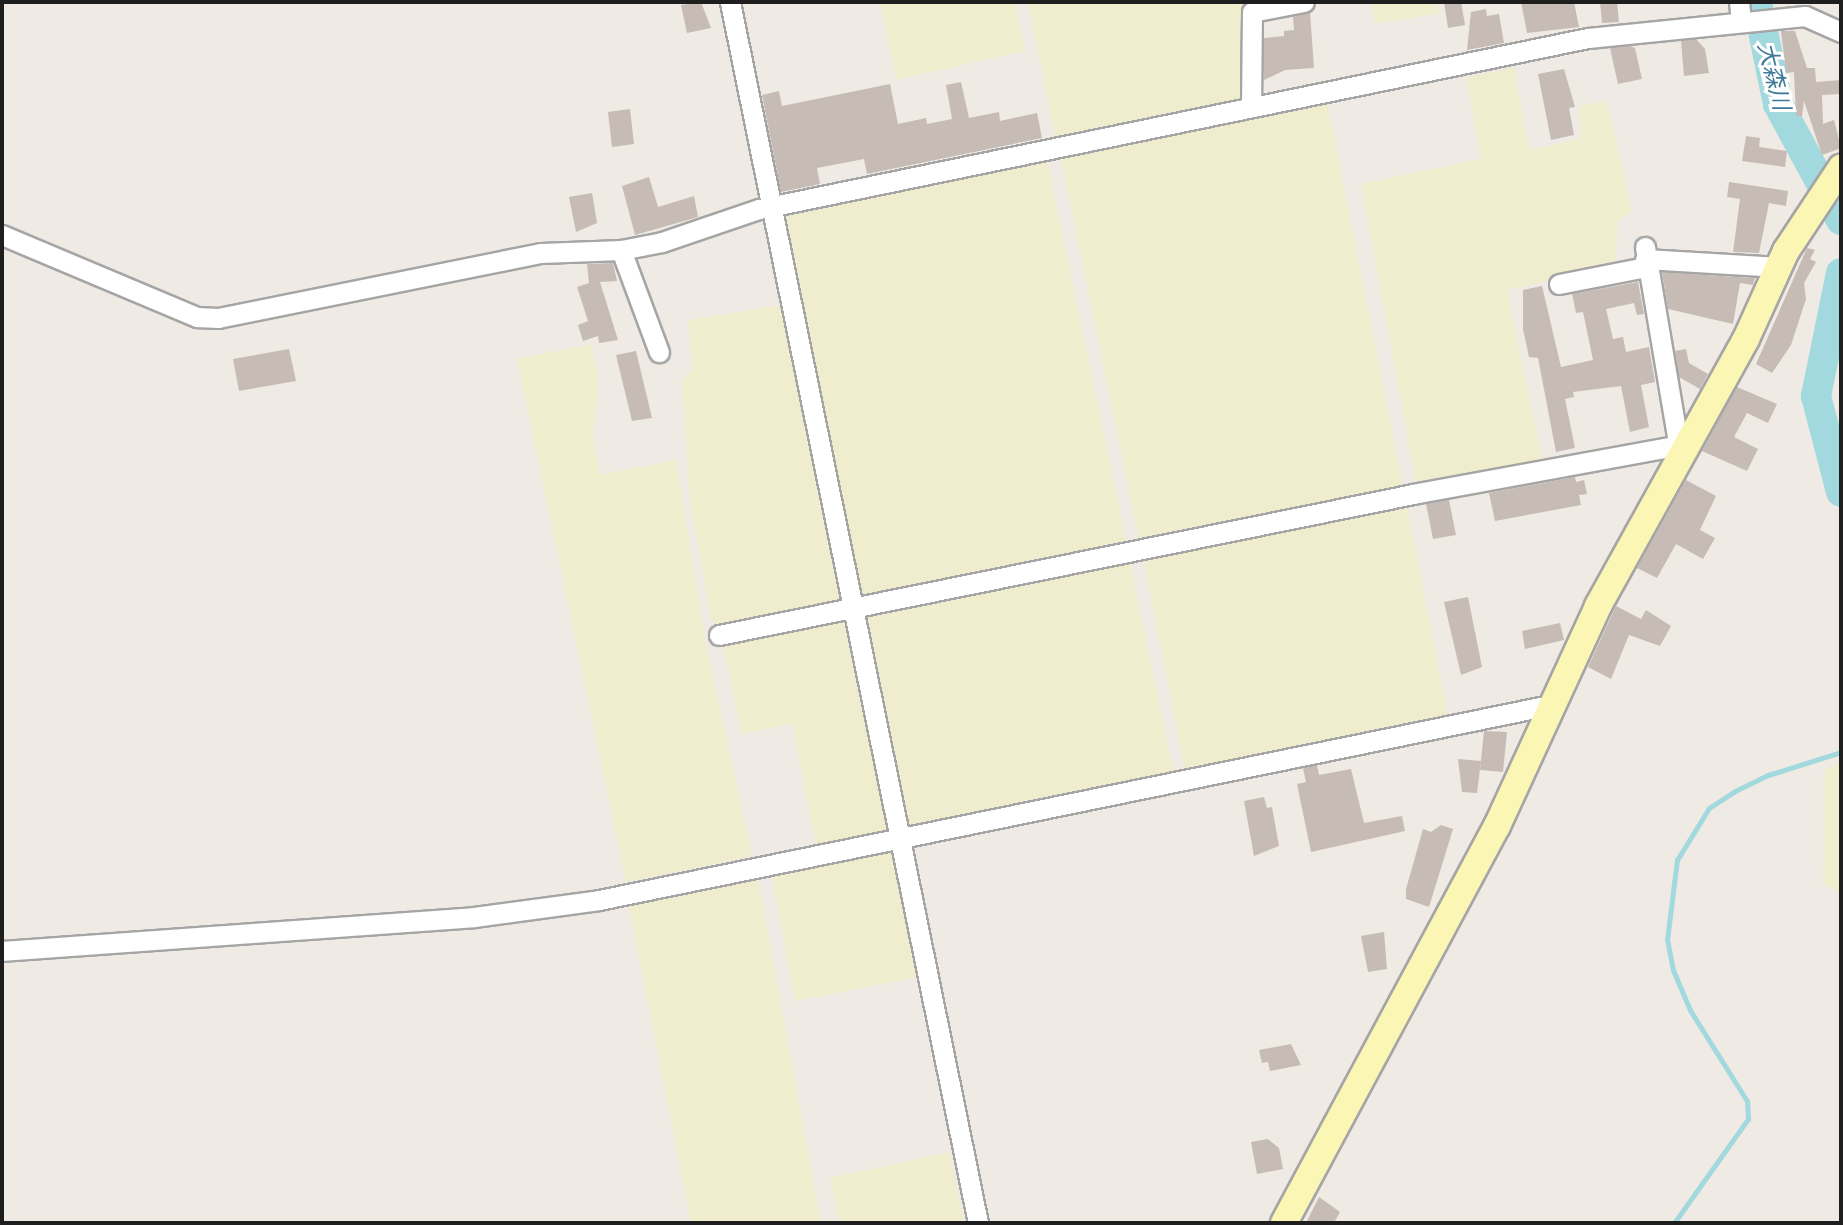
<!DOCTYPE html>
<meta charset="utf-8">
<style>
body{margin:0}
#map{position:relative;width:1843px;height:1225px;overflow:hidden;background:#efeae3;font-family:Ubuntu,"Noto Sans JP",sans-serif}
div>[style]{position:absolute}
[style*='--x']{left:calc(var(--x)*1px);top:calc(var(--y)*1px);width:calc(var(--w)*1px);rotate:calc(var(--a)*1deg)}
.farmland>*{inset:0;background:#efedce}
.stream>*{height:5px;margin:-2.5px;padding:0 2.5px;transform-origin:2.5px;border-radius:2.5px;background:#a2d9df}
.river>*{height:30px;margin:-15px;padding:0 15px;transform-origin:15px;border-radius:15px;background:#a2d9df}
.building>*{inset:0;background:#c7bbb6}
.roads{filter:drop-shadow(2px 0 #a5a5a5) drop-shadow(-2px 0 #a5a5a5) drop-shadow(0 2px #a5a5a5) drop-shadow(0 -2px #a5a5a5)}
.street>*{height:19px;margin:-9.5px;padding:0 9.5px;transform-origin:9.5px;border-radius:9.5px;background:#fff}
.secondary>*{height:26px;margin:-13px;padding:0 13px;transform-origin:13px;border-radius:13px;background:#fcf6b5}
span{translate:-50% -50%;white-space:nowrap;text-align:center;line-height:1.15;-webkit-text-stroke:6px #fff;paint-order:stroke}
.water-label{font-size:23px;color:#3f7899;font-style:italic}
.frame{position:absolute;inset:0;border:4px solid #1e1e1e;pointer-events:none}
</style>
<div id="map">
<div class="farmland">
<div style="clip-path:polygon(880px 2px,1015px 2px,1025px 51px,896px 80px)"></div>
<div style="clip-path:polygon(1028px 2px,1261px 2px,1241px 7px,1242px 94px,1237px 103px,1056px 141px)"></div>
<div style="clip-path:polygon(1372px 2px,1437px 2px,1439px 14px,1375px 23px)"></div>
<div style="clip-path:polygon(1514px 68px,1529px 150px,1581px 139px,1579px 106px,1607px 101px,1632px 211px,1618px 221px,1615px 266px,1507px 290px,1542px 459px,1416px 483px,1361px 184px,1481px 159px,1466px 78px)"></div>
<div style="clip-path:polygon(1327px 100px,1403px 487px,1139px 540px,1060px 154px)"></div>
<div style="clip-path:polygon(1047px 160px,1127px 545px,861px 597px,782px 215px)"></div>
<div style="clip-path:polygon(783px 305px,842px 602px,719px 625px,711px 620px,690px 504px,682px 381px,692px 369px,688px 320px)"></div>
<div style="clip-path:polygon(592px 344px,599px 384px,593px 435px,600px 475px,676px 460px,705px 639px,752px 856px,626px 882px,517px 359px)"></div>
<div style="clip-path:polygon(1407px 506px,1448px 716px,1185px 771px,1143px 557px)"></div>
<div style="clip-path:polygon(1130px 564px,1174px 773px,909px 826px,867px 617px)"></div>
<div style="clip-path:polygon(848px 620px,890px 832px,816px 846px,792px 724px,741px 734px,723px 643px)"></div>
<div style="clip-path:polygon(1841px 763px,1841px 893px,1823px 884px,1824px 770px)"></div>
<div style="clip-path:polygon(886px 848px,894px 853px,919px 977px,795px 1001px,771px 872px)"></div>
<div style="clip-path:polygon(757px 873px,821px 1223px,691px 1223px,628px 901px)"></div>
<div style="clip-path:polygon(950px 1152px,964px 1223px,839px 1223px,830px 1178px)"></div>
</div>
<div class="stream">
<div style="--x:1674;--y:1223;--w:128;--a:-54.6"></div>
<div style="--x:1748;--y:1119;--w:18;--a:-93"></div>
<div style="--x:1747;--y:1101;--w:107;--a:-122.1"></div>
<div style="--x:1690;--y:1010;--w:43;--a:-113"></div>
<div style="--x:1673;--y:970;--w:31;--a:-101"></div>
<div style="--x:1667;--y:940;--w:81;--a:-82.9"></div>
<div style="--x:1677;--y:860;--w:61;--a:-58.4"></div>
<div style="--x:1709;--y:808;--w:31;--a:-33"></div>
<div style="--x:1735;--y:791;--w:37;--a:-26"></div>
<div style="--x:1768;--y:775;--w:77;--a:-17.5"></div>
</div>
<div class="river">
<div style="--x:1757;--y:2;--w:104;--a:78.4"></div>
<div style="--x:1778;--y:104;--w:132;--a:61.5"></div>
<div style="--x:1841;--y:273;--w:126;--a:101.5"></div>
<div style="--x:1816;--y:396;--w:99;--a:75.4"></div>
</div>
<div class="building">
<div style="clip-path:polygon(701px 2px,711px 28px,687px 33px,681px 5px)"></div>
<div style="clip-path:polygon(1444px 2px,1461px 2px,1465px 25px,1448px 28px)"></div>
<div style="clip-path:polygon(1521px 2px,1574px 2px,1579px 27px,1527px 33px)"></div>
<div style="clip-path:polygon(1600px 2px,1617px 2px,1619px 22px,1602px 23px)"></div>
<div style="clip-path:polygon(1486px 9px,1487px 16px,1499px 14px,1504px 43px,1467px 50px,1471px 12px)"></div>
<div style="clip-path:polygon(1310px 12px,1314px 68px,1285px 70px,1264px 80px,1264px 38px,1284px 36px,1284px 31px,1294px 30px,1293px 17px)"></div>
<div style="clip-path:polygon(1781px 31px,1795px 31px,1807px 68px,1815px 68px,1816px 82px,1841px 80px,1841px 94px,1822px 95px,1823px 124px,1834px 120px,1841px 148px,1822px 155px,1804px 101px,1802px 116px,1796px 116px,1794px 72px,1786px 73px)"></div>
<div style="clip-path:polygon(1696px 39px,1705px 49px,1709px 73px,1684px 76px,1681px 41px)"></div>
<div style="clip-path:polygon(1630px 46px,1635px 48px,1642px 79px,1618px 84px,1610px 48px)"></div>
<div style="clip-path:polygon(1564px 69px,1575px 107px,1569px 108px,1574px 135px,1551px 140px,1538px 74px)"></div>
<div style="clip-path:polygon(961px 82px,969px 118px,999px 112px,1000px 121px,1037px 113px,1042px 138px,867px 174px,864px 159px,817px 168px,820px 184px,781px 192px,762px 95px,779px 91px,782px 106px,890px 84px,898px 124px,926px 118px,927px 124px,952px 119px,946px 85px)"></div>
<div style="clip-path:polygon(630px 109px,634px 144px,612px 147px,608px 112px)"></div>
<div style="clip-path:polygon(1746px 136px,1760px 138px,1759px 147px,1787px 151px,1785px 167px,1742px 161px)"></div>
<div style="clip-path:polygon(649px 177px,658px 207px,694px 196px,698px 217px,635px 235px,622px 186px)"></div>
<div style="clip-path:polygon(1729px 182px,1788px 191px,1786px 206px,1769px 203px,1759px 253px,1733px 252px,1740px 199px,1727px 197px)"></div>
<div style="clip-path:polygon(592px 193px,597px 223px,576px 232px,569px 197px)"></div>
<div style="clip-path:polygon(1807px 248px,1815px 250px,1810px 259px,1816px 262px,1804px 283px,1806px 299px,1791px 345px,1772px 373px,1756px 364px)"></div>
<div style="clip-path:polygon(613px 263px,617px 281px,600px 282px,618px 340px,599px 343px,598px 336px,583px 341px,578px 325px,588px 321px,577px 287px,589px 283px,587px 264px)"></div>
<div style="clip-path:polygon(1662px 272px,1755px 278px,1753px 285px,1740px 283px,1733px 324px,1668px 309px)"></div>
<div style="clip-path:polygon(1638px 282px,1644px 314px,1637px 315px,1634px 303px,1606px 309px,1613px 339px,1623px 337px,1626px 352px,1649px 347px,1655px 382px,1641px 385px,1649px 427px,1630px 432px,1621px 386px,1573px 392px,1574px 397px,1565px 399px,1575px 448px,1556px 452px,1538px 358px,1529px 357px,1523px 329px,1523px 290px,1542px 286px,1561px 367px,1593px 360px,1583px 312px,1576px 313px,1572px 294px)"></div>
<div style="clip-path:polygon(289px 349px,296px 381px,239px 391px,233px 359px)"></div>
<div style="clip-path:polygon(1686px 349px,1689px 363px,1708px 374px,1700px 389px,1679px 377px,1675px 351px)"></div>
<div style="clip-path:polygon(636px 351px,652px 418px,632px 421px,616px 355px)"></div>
<div style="clip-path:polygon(1737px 387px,1777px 404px,1768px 423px,1747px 413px,1734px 437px,1758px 449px,1747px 471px,1702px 451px)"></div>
<div style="clip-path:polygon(1575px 477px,1576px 482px,1584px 480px,1587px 494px,1579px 495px,1581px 505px,1495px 521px,1489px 493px)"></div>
<div style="clip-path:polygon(1686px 480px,1716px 496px,1700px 530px,1715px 538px,1703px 559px,1676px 544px,1657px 578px,1637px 568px)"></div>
<div style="clip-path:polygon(1449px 500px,1456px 535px,1433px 539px,1426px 504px)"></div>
<div style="clip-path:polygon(1468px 597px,1482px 667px,1461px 675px,1444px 602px)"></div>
<div style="clip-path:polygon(1616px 606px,1641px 619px,1646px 610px,1671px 626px,1660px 646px,1629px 635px,1611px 679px,1588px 667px)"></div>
<div style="clip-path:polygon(1560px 623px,1564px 640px,1525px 649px,1522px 631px)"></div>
<div style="clip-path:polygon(1484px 731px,1507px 732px,1503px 772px,1480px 770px)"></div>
<div style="clip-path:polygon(1458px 759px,1481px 761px,1477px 793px,1462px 792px)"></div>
<div style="clip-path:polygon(1317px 765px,1319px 775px,1351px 769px,1364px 823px,1402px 816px,1405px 831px,1311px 852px,1297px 784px,1306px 782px,1303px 768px)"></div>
<div style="clip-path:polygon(1264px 797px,1267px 808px,1272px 807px,1279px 846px,1254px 856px,1244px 801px)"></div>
<div style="clip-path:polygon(1441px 825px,1453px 829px,1429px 907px,1406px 899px,1406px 889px,1423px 829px,1431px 832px)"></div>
<div style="clip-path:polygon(1384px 932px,1387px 969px,1368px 972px,1361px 936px)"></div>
<div style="clip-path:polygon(1291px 1044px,1301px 1065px,1270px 1071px,1268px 1062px,1262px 1063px,1259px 1050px)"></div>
<div style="clip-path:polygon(1268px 1139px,1279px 1148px,1283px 1169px,1257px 1174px,1251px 1142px)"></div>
<div style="clip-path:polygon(1319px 1197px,1340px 1212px,1334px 1223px,1306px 1223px)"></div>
</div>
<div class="roads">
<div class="street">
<div style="--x:730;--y:2;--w:1246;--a:78.52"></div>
<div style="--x:1739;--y:2;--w:19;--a:84"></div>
<div style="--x:1251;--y:107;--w:95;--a:-89.4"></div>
<div style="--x:1252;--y:12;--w:53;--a:-10.9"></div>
<div style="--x:2;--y:235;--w:212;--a:22.8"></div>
<div style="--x:197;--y:317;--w:21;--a:3"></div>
<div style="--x:218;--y:318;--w:329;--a:-11.4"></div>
<div style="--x:541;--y:253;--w:80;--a:-2.1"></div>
<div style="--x:621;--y:250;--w:42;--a:-11"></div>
<div style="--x:662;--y:242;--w:102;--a:-18.8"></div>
<div style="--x:759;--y:209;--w:846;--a:-11.66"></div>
<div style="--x:1588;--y:38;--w:218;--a:-5.8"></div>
<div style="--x:1805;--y:16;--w:39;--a:24"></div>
<div style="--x:1645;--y:247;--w:198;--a:80.4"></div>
<div style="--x:621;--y:250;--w:109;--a:69.6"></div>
<div style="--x:1645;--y:259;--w:135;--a:3.4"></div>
<div style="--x:1559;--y:284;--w:89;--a:-11.1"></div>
<div style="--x:719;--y:635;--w:708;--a:-11.48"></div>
<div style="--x:1413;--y:494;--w:278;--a:-10.4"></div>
<div style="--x:2;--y:951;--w:473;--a:-4.1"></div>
<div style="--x:474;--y:917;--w:126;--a:-7.7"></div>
<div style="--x:599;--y:900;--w:976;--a:-11.59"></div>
</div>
<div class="secondary">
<div style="--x:1284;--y:1223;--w:451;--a:-61.8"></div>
<div style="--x:1497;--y:826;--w:242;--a:-65.3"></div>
<div style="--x:1598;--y:606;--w:305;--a:-61"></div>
<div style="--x:1746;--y:339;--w:97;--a:-65.6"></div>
<div style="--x:1786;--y:251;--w:100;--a:-56.5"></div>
</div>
</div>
<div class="water-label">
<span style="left:1774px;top:76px;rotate:76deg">大森川</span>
</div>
<div class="frame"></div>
</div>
